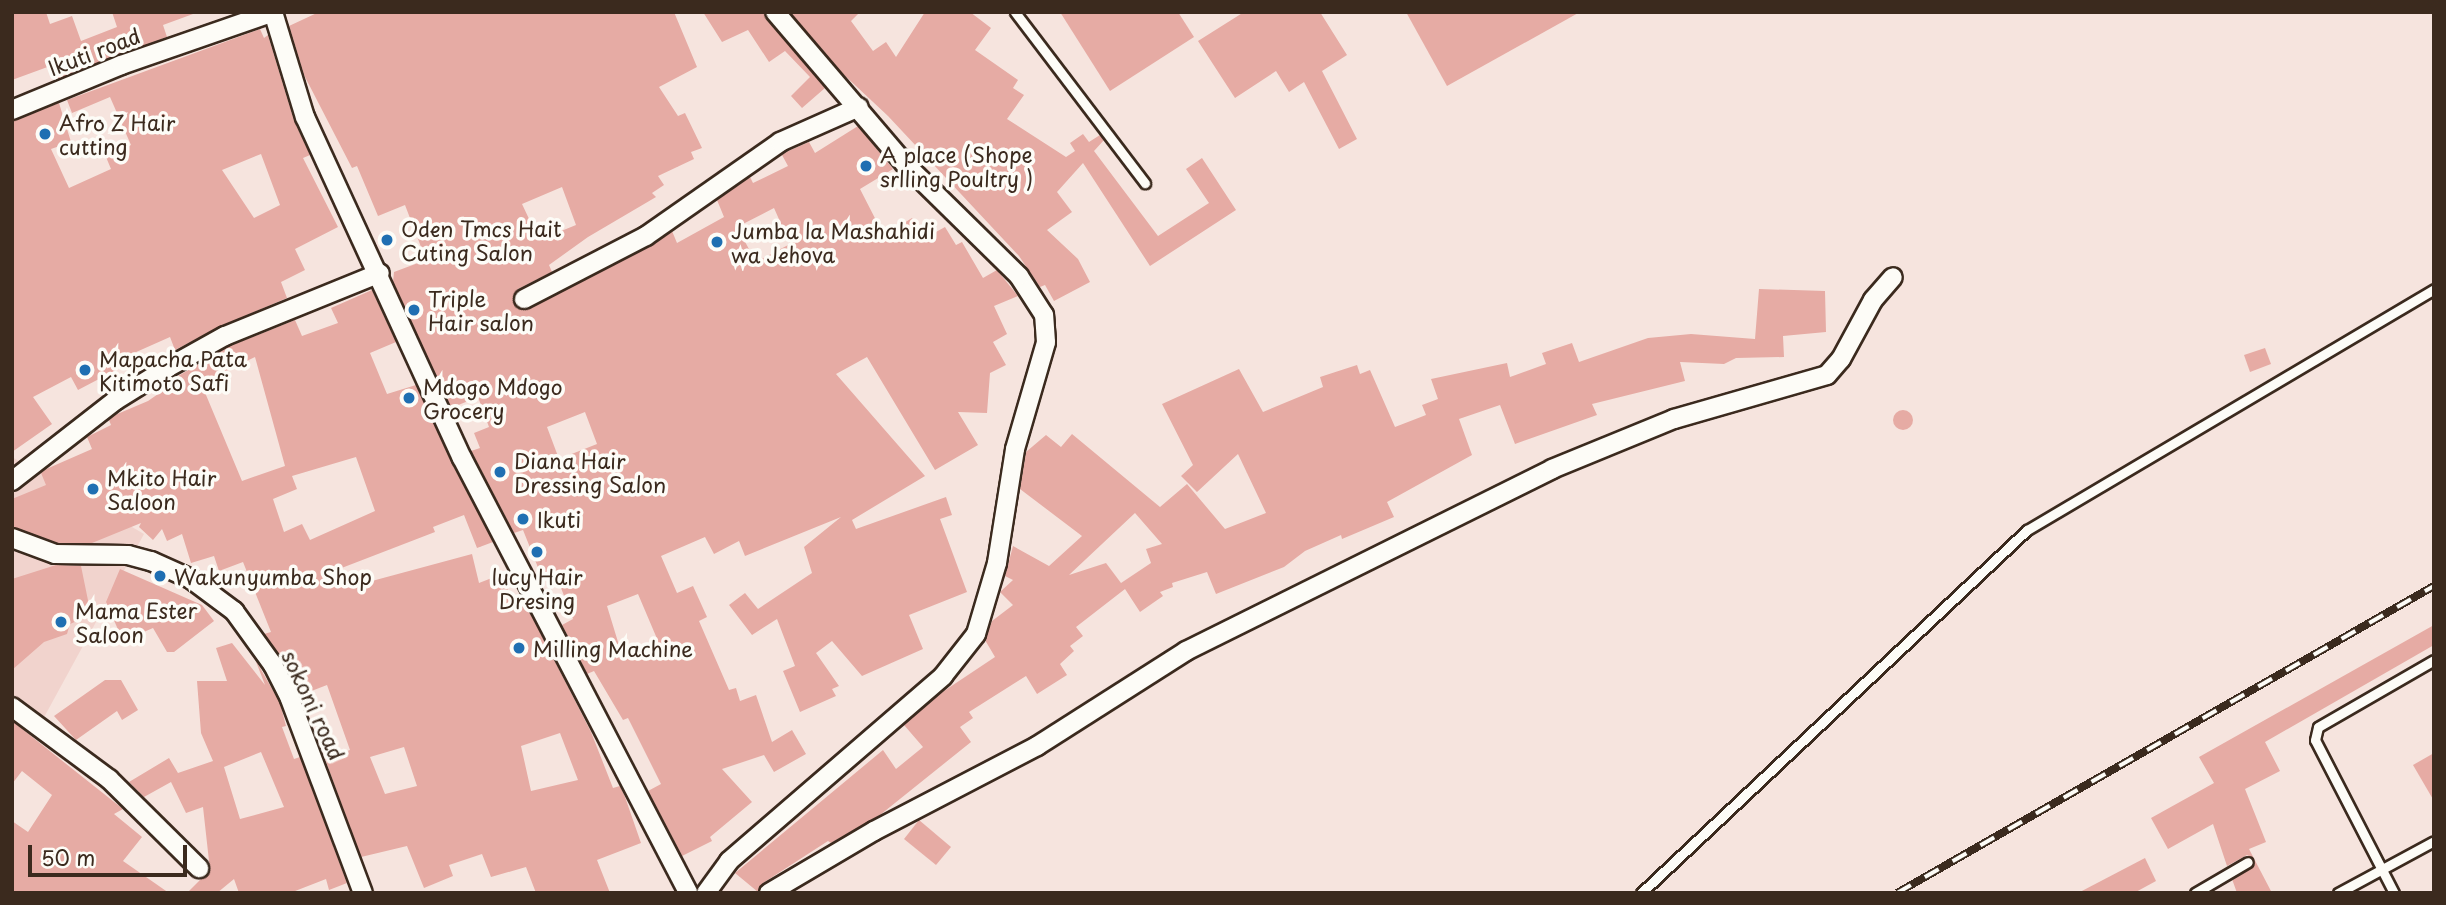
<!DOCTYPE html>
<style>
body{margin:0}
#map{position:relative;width:2446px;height:905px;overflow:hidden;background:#f6e4de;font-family:"Playpen Sans",sans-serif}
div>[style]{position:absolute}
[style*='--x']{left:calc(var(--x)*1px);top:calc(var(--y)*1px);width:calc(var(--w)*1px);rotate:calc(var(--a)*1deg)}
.built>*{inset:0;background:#f1d3cd}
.building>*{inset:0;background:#e6aba4}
.round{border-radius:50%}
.roads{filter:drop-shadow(2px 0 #3b2a1e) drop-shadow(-2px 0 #3b2a1e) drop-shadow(0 2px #3b2a1e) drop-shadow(0 -2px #3b2a1e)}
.service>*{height:9px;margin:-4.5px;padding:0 4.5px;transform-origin:4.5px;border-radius:4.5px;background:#fdfcf7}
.minor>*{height:18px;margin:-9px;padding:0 9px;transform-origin:9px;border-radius:9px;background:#fdfcf7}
.rail>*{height:8px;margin-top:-4px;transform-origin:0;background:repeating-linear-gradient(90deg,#fdfcf7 0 16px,#3b2a1e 0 32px);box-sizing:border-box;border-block:2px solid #3b2a1e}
.dots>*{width:19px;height:19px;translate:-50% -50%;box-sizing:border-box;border:4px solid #fdfcf7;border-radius:50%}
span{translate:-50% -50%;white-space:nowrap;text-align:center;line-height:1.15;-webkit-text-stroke:7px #fdfcf7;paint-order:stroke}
.street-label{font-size:21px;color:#3b2a1e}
.poi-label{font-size:21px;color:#3b2a1e}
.left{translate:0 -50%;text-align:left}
.frame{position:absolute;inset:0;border:14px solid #3b2a1e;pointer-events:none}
.scale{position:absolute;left:28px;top:845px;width:159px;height:32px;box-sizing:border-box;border:4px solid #3b2a1e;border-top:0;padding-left:9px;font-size:21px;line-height:24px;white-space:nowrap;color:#3b2a1e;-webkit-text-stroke:5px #fdfcf7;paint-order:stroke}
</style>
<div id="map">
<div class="built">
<div style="clip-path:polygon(12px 457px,144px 534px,12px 776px)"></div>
</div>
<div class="building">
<div style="clip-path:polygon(12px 12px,46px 12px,50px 24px,72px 16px,81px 41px,117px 27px,112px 12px,193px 14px,163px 25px,167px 37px,58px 79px,53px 65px,12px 80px)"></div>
<div style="clip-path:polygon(evenodd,319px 12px,674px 12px,697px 67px,659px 87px,678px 116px,685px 113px,702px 148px,691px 152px,694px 159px,658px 176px,664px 185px,652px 193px,656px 197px,588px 237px,549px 265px,552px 272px,518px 289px,513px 299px,518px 309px,529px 309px,672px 231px,677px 243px,724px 217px,717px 200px,750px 177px,753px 183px,788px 166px,782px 155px,786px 152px,809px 142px,815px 153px,858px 126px,893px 169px,860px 189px,880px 228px,884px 226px,888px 233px,912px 218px,925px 238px,945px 227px,956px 245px,962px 242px,983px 278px,997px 270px,1018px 296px,994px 306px,1007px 334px,993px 342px,1006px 365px,990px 373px,987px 413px,958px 412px,978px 445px,935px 470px,867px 357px,836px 374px,925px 476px,852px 520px,856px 529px,946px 497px,952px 515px,940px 519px,967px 592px,909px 615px,923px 649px,862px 676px,832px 641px,816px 653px,839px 686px,832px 689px,836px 696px,800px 712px,783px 671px,795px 666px,777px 619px,752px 635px,729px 605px,745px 593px,758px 609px,812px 573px,804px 547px,841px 517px,745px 556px,739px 541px,714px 554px,705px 537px,661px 556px,677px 593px,693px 586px,707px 617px,699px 621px,729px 690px,736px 688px,740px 701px,756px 695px,772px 742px,792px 730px,806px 754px,774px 772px,764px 755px,722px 769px,752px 802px,710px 837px,712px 841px,682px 856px,648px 791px,661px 784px,628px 718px,623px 720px,594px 671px,587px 674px,562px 625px,573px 619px,556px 575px,543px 580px,523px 530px,514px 533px,471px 451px,480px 448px,474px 433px,489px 427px,478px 397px,451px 408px,393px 282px,394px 272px,426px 260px,405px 205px,378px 216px,357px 166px,352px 168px,304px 75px,289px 26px,319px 12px,562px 187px,576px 225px,539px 240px,522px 204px,562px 187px,319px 12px,774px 208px,790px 244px,756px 262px,737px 227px,774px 208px,319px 12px,585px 412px,597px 444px,559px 459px,547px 427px,585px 412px,319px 12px,638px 594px,658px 641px,622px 655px,607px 606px,638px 594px)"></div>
<div style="clip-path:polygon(703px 12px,764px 12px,825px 88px,802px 108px,791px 96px,810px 77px,785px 51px,769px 62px,748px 30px,722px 42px)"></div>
<div style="clip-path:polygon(790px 12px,860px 12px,851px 21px,873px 51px,886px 42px,896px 57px,925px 12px,970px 12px,991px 28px,975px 50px,1018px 80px,1013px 88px,1024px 95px,1007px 119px,1066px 157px,1075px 151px,1070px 143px,1083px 134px,1089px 142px,1100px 135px,1104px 140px,1094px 151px,1158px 236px,1209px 203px,1186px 169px,1202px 158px,1236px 210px,1150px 266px,1083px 163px,1057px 192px,1072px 212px,1047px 230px,1078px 259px,1090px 282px,1054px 301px,1045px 285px,1040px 287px,1019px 256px,888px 116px,841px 72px)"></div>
<div style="clip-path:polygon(1060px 12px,1178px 12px,1194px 37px,1110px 91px)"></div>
<div style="clip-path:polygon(1244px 12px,1320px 12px,1347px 55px,1322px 71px,1357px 139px,1339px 149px,1304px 82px,1289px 92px,1276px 71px,1235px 98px,1198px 41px)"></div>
<div style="clip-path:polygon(1406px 12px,1580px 12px,1447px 86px)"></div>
<div style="clip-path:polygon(evenodd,260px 29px,264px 38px,268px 35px,294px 120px,310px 155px,303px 158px,338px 227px,295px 249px,305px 270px,281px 282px,287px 298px,221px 326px,175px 350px,170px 337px,134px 353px,137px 359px,78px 390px,71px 377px,33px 397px,52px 424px,12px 452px,12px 121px,59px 103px,71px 142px,51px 149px,69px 188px,111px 169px,106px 157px,131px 145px,110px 97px,72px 113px,67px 100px,260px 29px,261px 154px,280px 205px,254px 218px,222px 170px,261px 154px)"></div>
<div style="clip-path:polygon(evenodd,1759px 289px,1825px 291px,1826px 332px,1783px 336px,1784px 357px,1736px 358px,1724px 364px,1680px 362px,1685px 381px,1592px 404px,1597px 415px,1515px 444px,1500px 405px,1459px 419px,1472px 455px,1387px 502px,1394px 517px,1342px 539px,1341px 535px,1305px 551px,1284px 567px,1216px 594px,1207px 572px,1172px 583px,1173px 587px,1160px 592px,1163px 596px,1140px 612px,1125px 589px,1076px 627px,1083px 636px,1070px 646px,1074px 651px,1060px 664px,1067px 675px,1037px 694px,1026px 676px,969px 712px,973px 718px,960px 727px,971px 742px,880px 815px,831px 843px,828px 841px,763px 883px,758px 892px,735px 873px,883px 750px,896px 769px,923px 747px,904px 725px,941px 693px,995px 657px,985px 640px,992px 621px,1013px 605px,1000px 592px,1013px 580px,1005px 576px,1013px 546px,1049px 566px,1082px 536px,1020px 489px,1026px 452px,1046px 435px,1061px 447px,1072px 434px,1160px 507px,1187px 484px,1225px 529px,1266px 513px,1238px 454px,1197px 492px,1181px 476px,1193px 465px,1162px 404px,1239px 369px,1263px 412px,1323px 387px,1320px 377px,1357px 365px,1360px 374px,1370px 370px,1395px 427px,1426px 415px,1422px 405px,1438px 399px,1431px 379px,1507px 363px,1510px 377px,1546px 364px,1542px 353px,1572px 343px,1579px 362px,1648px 338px,1691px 334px,1755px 339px,1759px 289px,1135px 513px,1162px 544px,1146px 549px,1151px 563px,1121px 583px,1106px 563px,1069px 575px,1135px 513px)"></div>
<div style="clip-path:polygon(evenodd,372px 290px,396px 342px,370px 353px,387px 394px,416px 385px,493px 542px,477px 548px,464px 515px,433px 527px,435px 532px,339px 569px,346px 588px,472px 554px,479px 583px,502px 574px,513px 603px,523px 599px,591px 732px,613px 788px,620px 786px,625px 797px,641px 843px,597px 860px,610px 893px,536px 893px,526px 867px,491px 877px,482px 854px,449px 865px,453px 876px,424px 888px,407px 846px,361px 857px,325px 759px,350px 750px,327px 685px,301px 695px,264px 634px,271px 632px,243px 562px,219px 571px,214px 556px,191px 563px,182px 534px,167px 541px,162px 529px,153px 540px,139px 527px,141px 523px,92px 543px,57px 543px,12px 527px,12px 499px,46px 485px,41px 473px,44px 470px,92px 449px,87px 437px,111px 425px,109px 420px,115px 415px,148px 401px,161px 392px,159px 387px,230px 346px,295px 320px,302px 336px,338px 323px,331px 308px,372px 290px,255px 357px,285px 466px,242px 481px,201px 383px,255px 357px,372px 290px,356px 457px,375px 511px,310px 540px,302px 524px,284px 532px,273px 499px,297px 489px,292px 476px,356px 457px,372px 290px,560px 733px,578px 780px,531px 791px,521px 746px,560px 733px,372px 290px,404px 747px,417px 786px,385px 794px,370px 757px,404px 747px)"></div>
<div style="clip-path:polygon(2265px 348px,2271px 364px,2250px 372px,2244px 355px)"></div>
<div class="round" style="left:1893px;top:410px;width:20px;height:20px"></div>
<div style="clip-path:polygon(56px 565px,81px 566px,91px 615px,70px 624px,67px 634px,44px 642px,12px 670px,12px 579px)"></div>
<div style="clip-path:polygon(120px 569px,202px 605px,214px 621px,174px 652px,167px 652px,153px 628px,123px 641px,106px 602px)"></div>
<div style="clip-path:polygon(2434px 625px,2434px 645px,2265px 742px,2280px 771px,2245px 789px,2266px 842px,2249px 849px,2272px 893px,2237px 893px,2232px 879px,2252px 868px,2254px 859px,2247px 855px,2227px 866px,2213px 824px,2168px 849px,2151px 818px,2214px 783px,2199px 757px)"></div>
<div style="clip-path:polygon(evenodd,232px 643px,265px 685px,255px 659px,280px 703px,286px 726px,282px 727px,294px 759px,300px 757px,347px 883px,329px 890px,326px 879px,290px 893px,239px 893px,234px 879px,217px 893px,187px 893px,210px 870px,203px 807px,186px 813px,171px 782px,144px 797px,129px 782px,169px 758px,178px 773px,213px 761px,201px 733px,197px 681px,227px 681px,216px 648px,232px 643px,261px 752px,284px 807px,240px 819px,224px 767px,261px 752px)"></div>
<div style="clip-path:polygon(105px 680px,121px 680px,138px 710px,122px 720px,117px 711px,76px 740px,54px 716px)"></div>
<div style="clip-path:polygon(12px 721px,123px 809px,114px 814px,142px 837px,123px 861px,169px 893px,12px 893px,12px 821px,28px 832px,52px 795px,22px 771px,12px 784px)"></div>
<div style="clip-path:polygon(2434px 753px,2434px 801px,2413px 765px)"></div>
<div style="clip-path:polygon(919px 820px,951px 847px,936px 865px,904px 839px)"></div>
<div style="clip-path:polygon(2145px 858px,2156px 881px,2134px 893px,2078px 893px)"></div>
</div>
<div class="roads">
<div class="service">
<div style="--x:1015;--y:12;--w:215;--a:52.8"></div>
<div style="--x:1641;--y:893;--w:530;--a:-43.24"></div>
<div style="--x:2027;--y:530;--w:473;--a:-30.6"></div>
<div style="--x:2195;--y:893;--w:61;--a:-30.3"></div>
<div style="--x:2338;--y:893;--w:109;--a:-28.4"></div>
<div style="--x:2394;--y:893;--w:172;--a:-117.3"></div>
<div style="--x:2315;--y:740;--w:13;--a:-77"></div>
<div style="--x:2318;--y:727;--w:134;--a:-30"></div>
</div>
<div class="minor">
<div style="--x:273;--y:12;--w:110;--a:73.1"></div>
<div style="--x:305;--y:117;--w:375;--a:65.3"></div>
<div style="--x:462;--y:458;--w:490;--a:62.5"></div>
<div style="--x:12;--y:110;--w:118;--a:-22.4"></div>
<div style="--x:121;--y:65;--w:162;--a:-19.1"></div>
<div style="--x:524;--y:299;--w:137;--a:-27.3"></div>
<div style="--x:646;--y:236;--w:164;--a:-35"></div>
<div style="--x:780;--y:142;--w:86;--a:-23.9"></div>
<div style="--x:12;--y:481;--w:132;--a:-37.9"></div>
<div style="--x:116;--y:400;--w:62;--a:-31.9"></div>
<div style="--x:169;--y:367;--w:64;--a:-29"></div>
<div style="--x:225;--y:336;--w:167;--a:-22.1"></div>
<div style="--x:12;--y:538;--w:46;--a:20.4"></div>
<div style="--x:55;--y:554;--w:73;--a:0.8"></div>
<div style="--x:128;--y:555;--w:24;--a:15"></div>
<div style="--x:151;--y:561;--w:44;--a:24.2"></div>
<div style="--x:191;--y:579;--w:54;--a:36.7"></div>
<div style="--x:234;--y:611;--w:67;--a:54.2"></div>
<div style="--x:273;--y:665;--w:38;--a:63"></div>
<div style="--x:290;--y:699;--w:207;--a:69.4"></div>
<div style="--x:12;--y:707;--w:121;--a:36.6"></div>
<div style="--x:109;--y:779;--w:127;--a:44.7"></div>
<div style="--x:706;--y:893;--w:39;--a:-54"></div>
<div style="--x:729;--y:861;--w:283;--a:-40.8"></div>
<div style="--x:943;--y:676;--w:53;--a:-51.8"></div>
<div style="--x:976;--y:634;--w:74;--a:-73.5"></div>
<div style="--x:997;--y:563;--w:115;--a:-81"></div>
<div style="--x:1015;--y:449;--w:111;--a:-73.8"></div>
<div style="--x:1046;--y:342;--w:27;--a:-94"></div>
<div style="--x:1044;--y:315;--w:46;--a:-122.7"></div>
<div style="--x:1019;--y:276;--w:160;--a:-135.5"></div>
<div style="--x:905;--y:164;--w:200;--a:-130.5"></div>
<div style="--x:769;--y:893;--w:122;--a:-30.6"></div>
<div style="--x:874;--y:831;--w:184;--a:-27.5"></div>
<div style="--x:1037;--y:746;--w:177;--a:-32.5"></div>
<div style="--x:1186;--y:651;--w:409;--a:-26.4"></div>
<div style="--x:1552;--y:469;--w:132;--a:-22.3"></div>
<div style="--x:1674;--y:419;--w:159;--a:-16"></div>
<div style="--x:1827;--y:375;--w:21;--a:-49"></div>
<div style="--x:1841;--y:359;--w:67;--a:-61.5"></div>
<div style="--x:1873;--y:300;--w:30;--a:-49"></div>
</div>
</div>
<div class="rail">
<div style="--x:1897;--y:893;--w:619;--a:-29.76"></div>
</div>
<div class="dots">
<div style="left:45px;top:134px;background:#1f6fb2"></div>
<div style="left:866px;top:166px;background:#1f6fb2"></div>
<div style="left:387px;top:240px;background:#1f6fb2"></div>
<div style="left:717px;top:242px;background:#1f6fb2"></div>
<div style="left:414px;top:310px;background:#1f6fb2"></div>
<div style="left:85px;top:370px;background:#1f6fb2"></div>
<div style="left:409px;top:398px;background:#1f6fb2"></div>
<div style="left:500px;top:472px;background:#1f6fb2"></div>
<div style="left:93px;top:489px;background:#1f6fb2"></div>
<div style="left:523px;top:519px;background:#1f6fb2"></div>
<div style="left:537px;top:552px;background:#1f6fb2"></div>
<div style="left:160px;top:576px;background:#1f6fb2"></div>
<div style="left:61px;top:622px;background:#1f6fb2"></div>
<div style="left:519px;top:648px;background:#1f6fb2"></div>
</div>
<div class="street-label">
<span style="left:94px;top:51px;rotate:-21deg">Ikuti road</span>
<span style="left:314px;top:705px;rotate:65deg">sokoni road</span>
</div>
<div class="poi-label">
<span class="left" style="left:59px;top:134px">Afro Z Hair<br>cutting</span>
<span class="left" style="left:880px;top:166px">A place (Shope<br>srlling Poultry )</span>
<span class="left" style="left:401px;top:240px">Oden Tmcs Hait<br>Cuting Salon</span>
<span class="left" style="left:731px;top:242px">Jumba la Mashahidi<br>wa Jehova</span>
<span class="left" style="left:428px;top:310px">Triple<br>Hair salon</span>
<span class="left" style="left:99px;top:370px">Mapacha Pata<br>Kitimoto Safi</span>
<span class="left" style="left:423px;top:398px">Mdogo Mdogo<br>Grocery</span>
<span class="left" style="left:514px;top:472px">Diana Hair<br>Dressing Salon</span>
<span class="left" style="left:107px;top:489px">Mkito Hair<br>Saloon</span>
<span class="left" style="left:537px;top:519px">Ikuti</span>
<span class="left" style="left:174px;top:576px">Wakunyumba Shop</span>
<span style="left:537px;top:588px">lucy Hair<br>Dresing</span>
<span class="left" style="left:75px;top:622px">Mama Ester<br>Saloon</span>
<span class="left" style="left:533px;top:648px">Milling Machine</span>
</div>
<div class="frame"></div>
<div class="scale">50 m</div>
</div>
